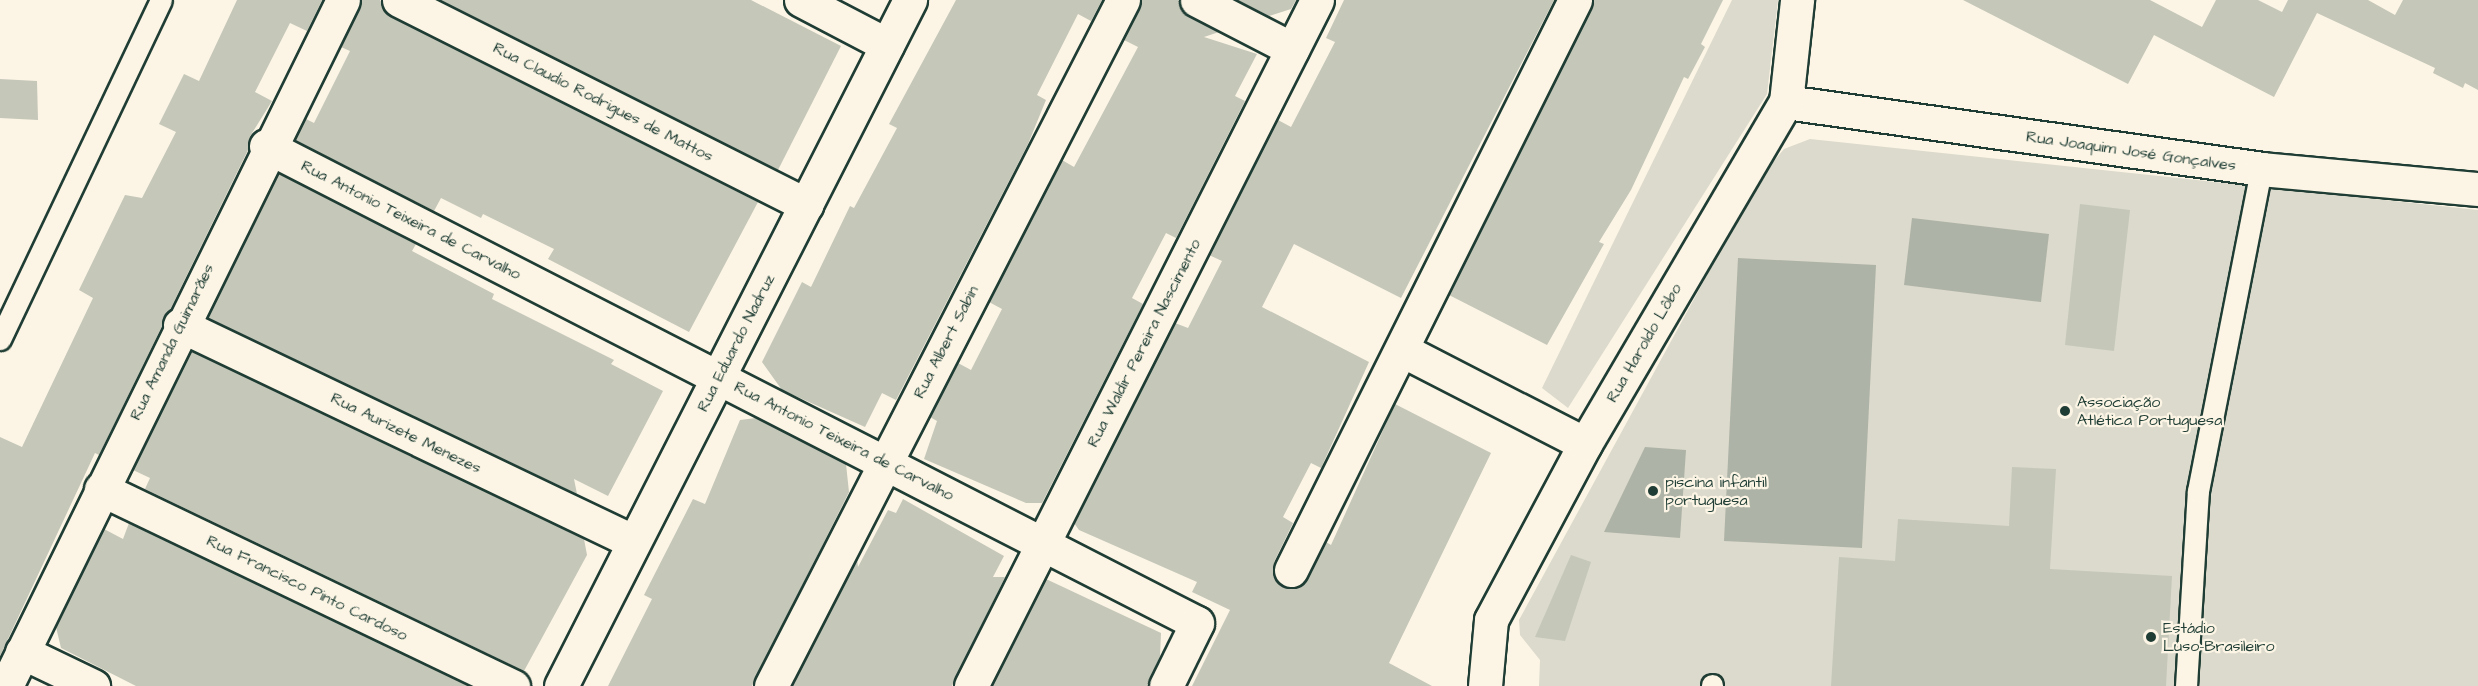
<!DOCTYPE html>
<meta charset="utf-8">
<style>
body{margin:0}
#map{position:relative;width:2478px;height:686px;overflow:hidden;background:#fcf5e5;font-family:"Architects Daughter",sans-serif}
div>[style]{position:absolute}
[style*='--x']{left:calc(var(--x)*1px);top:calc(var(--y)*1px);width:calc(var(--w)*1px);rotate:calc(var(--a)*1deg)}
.green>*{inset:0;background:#dcdacc}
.water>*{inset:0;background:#aeb3a7}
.building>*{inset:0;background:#c5c7b9}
.roads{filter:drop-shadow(2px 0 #1f3d34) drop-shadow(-2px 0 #1f3d34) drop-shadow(0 2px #1f3d34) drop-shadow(0 -2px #1f3d34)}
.lane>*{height:21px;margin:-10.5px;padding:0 10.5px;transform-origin:10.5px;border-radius:10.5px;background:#fcf5e5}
.street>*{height:33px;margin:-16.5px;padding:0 16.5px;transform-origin:16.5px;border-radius:16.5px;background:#fcf5e5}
.secondary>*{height:33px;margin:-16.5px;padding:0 16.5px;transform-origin:16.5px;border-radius:16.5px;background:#fcf5e5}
.dots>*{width:16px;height:16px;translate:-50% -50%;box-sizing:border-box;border:3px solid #fcf5e5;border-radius:50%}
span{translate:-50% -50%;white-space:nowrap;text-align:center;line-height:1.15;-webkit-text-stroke:4.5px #fcf5e5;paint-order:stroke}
.street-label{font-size:16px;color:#1f3d34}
.poi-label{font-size:16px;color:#1f3d34}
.left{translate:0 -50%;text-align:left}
</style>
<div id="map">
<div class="green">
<div style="clip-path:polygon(1732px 0,1778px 0,1767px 94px,1568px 408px,1542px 388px)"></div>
<div style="clip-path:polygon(1810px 139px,2478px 210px,2478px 686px,1539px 686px,1540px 660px,1520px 635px,1519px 620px,1760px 178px,1784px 149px)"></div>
</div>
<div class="water">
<div style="clip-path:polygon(1912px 218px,2049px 234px,2041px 302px,1904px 285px)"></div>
<div style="clip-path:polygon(1738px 258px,1876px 265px,1862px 548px,1724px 541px)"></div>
<div style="clip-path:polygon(1645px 447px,1686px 450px,1680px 538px,1604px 532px)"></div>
</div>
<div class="building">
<div style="clip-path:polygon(237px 0,322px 0,307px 31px,290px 23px,255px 92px,272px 101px,249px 138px,248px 150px,99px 455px,95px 453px,0 656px,0 437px,22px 447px,93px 298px,79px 290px,125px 195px,142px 198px,176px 132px,159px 124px,184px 74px,199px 81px)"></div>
<div style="clip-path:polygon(362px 0,380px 0,391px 17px,758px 202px,689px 332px,548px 259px,554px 249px,483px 214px,481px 218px,441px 198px,434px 211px,295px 140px,306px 119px,314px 123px,350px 51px,341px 47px)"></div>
<div style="clip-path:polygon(441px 0,751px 0,841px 46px,778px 170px)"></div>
<div style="clip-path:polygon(956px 0,1102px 0,1091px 21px,1078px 14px,1037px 95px,1046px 100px,1028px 144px,896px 400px,882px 393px,865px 427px,782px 390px,762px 362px,802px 282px,811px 287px,850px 206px,854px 208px,897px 128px,889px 124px)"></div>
<div style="clip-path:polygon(1142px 0,1178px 0,1188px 16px,1219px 32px,1204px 37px,1257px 54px,1235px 96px,1245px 101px,1176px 238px,1166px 233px,1132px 298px,1143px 304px,1042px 503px,1026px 503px,924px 459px,937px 421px,930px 417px,958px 363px,971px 370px,1002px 309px,989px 302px,1062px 160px,1074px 167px,1138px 47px,1124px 40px)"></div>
<div style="clip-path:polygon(1238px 0,1296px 0,1291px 9px,1269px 16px)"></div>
<div style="clip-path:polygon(1344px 0,1554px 0,1401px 298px,1294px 244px,1262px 307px,1369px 362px,1321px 468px,1311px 463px,1283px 517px,1293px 523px,1274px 562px,1275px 580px,1283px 587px,1301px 586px,1326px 542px,1331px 545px,1395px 404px,1491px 453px,1389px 663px,1432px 686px,1192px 686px,1230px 610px,1192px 592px,1197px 582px,1079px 530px,1074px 523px,1175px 323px,1188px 328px,1222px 261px,1209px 255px,1278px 120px,1291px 127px,1335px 42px,1326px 38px)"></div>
<div style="clip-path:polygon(1594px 0,1723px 0,1701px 44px,1705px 47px,1688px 79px,1684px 77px,1631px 190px,1599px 242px,1604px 244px,1547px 345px,1449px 295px)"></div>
<div style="clip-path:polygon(1963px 0,2150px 0,2202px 27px,2216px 0,2258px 0,2282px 12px,2288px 0,2368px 0,2395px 15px,2403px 0,2478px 0,2478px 90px,2465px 83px,2463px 88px,2433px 73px,2435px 68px,2317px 13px,2274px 97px,2154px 35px,2128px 84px)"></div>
<div style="clip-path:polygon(0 79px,37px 81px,38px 120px,0 118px)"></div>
<div style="clip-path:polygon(279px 174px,416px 244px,412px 251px,494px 294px,492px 299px,614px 360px,611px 364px,663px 391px,608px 496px,574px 479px,577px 494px,208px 318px)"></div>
<div style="clip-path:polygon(2080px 204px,2130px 210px,2114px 351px,2065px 345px)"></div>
<div style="clip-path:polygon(191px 351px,584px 539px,587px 555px,524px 671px,145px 489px,150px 478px,133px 470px)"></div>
<div style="clip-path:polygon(756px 418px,846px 464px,849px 492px,752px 686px,608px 686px,652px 599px,644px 595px,693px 499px,705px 504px,740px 420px)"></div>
<div style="clip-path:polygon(2012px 467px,2056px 469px,2050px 569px,2172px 576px,2166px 686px,1831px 686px,1839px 557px,1895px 561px,1898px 519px,2009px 526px)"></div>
<div style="clip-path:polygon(903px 499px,1004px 556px,993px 577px,1005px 577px,952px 686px,792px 686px,857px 559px,858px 567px,888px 510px,896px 513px)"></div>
<div style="clip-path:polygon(129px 523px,470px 686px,136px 686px,61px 648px,56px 627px,104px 529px,123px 539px)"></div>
<div style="clip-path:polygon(1571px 555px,1591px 562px,1565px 641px,1535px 637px)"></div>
<div style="clip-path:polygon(1046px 579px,1161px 633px,1160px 656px,1147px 686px,992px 686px)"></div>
</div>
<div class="roads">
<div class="lane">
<div style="--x:0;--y:339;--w:375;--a:-64.6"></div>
<div style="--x:1712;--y:686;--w:1;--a:-90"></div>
<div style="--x:2186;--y:686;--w:195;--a:-86.5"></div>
<div style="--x:2198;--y:491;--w:328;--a:-78.9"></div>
</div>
<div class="street">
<div style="--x:399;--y:0;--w:456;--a:26.7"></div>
<div style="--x:801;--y:0;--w:97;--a:27.6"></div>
<div style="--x:1197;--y:0;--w:107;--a:27.3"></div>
<div style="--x:1786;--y:102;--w:480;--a:8"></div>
<div style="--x:2261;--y:169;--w:218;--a:5.3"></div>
<div style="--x:266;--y:146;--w:1046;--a:27.13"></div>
<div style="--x:1197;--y:623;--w:70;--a:116.2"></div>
<div style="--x:180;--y:325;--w:501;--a:25.54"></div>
<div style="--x:1404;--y:351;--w:203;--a:27.2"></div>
<div style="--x:101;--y:489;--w:457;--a:25.6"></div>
<div style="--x:1291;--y:570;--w:637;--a:-63.52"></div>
<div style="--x:22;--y:652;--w:79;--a:25.6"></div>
<div style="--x:6;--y:686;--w:764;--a:-63.84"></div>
<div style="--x:771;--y:686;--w:771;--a:-62.84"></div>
<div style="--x:971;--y:686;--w:768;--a:-63.23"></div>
<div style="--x:1485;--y:686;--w:66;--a:-84.8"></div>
<div style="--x:1491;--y:620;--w:200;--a:-61.9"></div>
<div style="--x:1585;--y:444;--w:397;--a:-59.6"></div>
<div style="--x:1786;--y:102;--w:103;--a:-83.8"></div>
</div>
<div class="secondary">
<div style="--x:561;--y:686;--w:770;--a:-63.04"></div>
</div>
</div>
<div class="dots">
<div style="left:2065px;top:411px;background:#1f3d34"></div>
<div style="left:1653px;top:491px;background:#1f3d34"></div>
<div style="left:2151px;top:637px;background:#1f3d34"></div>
</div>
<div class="street-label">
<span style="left:603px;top:102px;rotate:27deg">Rua Claudio Rodrigues de Mattos</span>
<span style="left:2131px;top:151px;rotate:8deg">Rua Joaquim José Gonçalves</span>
<span style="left:411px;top:220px;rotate:27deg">Rua Antonio Teixeira de Carvalho</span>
<span style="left:172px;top:342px;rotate:-64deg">Rua Amanda Guimarães</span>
<span style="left:946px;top:342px;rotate:-63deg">Rua Albert Sabin</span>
<span style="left:736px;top:343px;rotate:-63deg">Rua Eduardo Nadruz</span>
<span style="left:1144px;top:343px;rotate:-63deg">Rua Waldir Pereira Nascimento</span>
<span style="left:1644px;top:343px;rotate:-60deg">Rua Haroldo Lôbo</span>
<span style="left:406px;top:433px;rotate:26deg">Rua Aurizete Menezes</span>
<span style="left:844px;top:441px;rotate:27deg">Rua Antonio Teixeira de Carvalho</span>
<span style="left:307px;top:588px;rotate:26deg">Rua Francisco Pinto Cardoso</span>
</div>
<div class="poi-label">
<span class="left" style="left:2077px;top:411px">Associação<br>Atlética Portuguesa</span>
<span class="left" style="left:1665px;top:491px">piscina infantil<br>portuguesa</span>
<span class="left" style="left:2163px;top:637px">Estádio<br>Luso-Brasileiro</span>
</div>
</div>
